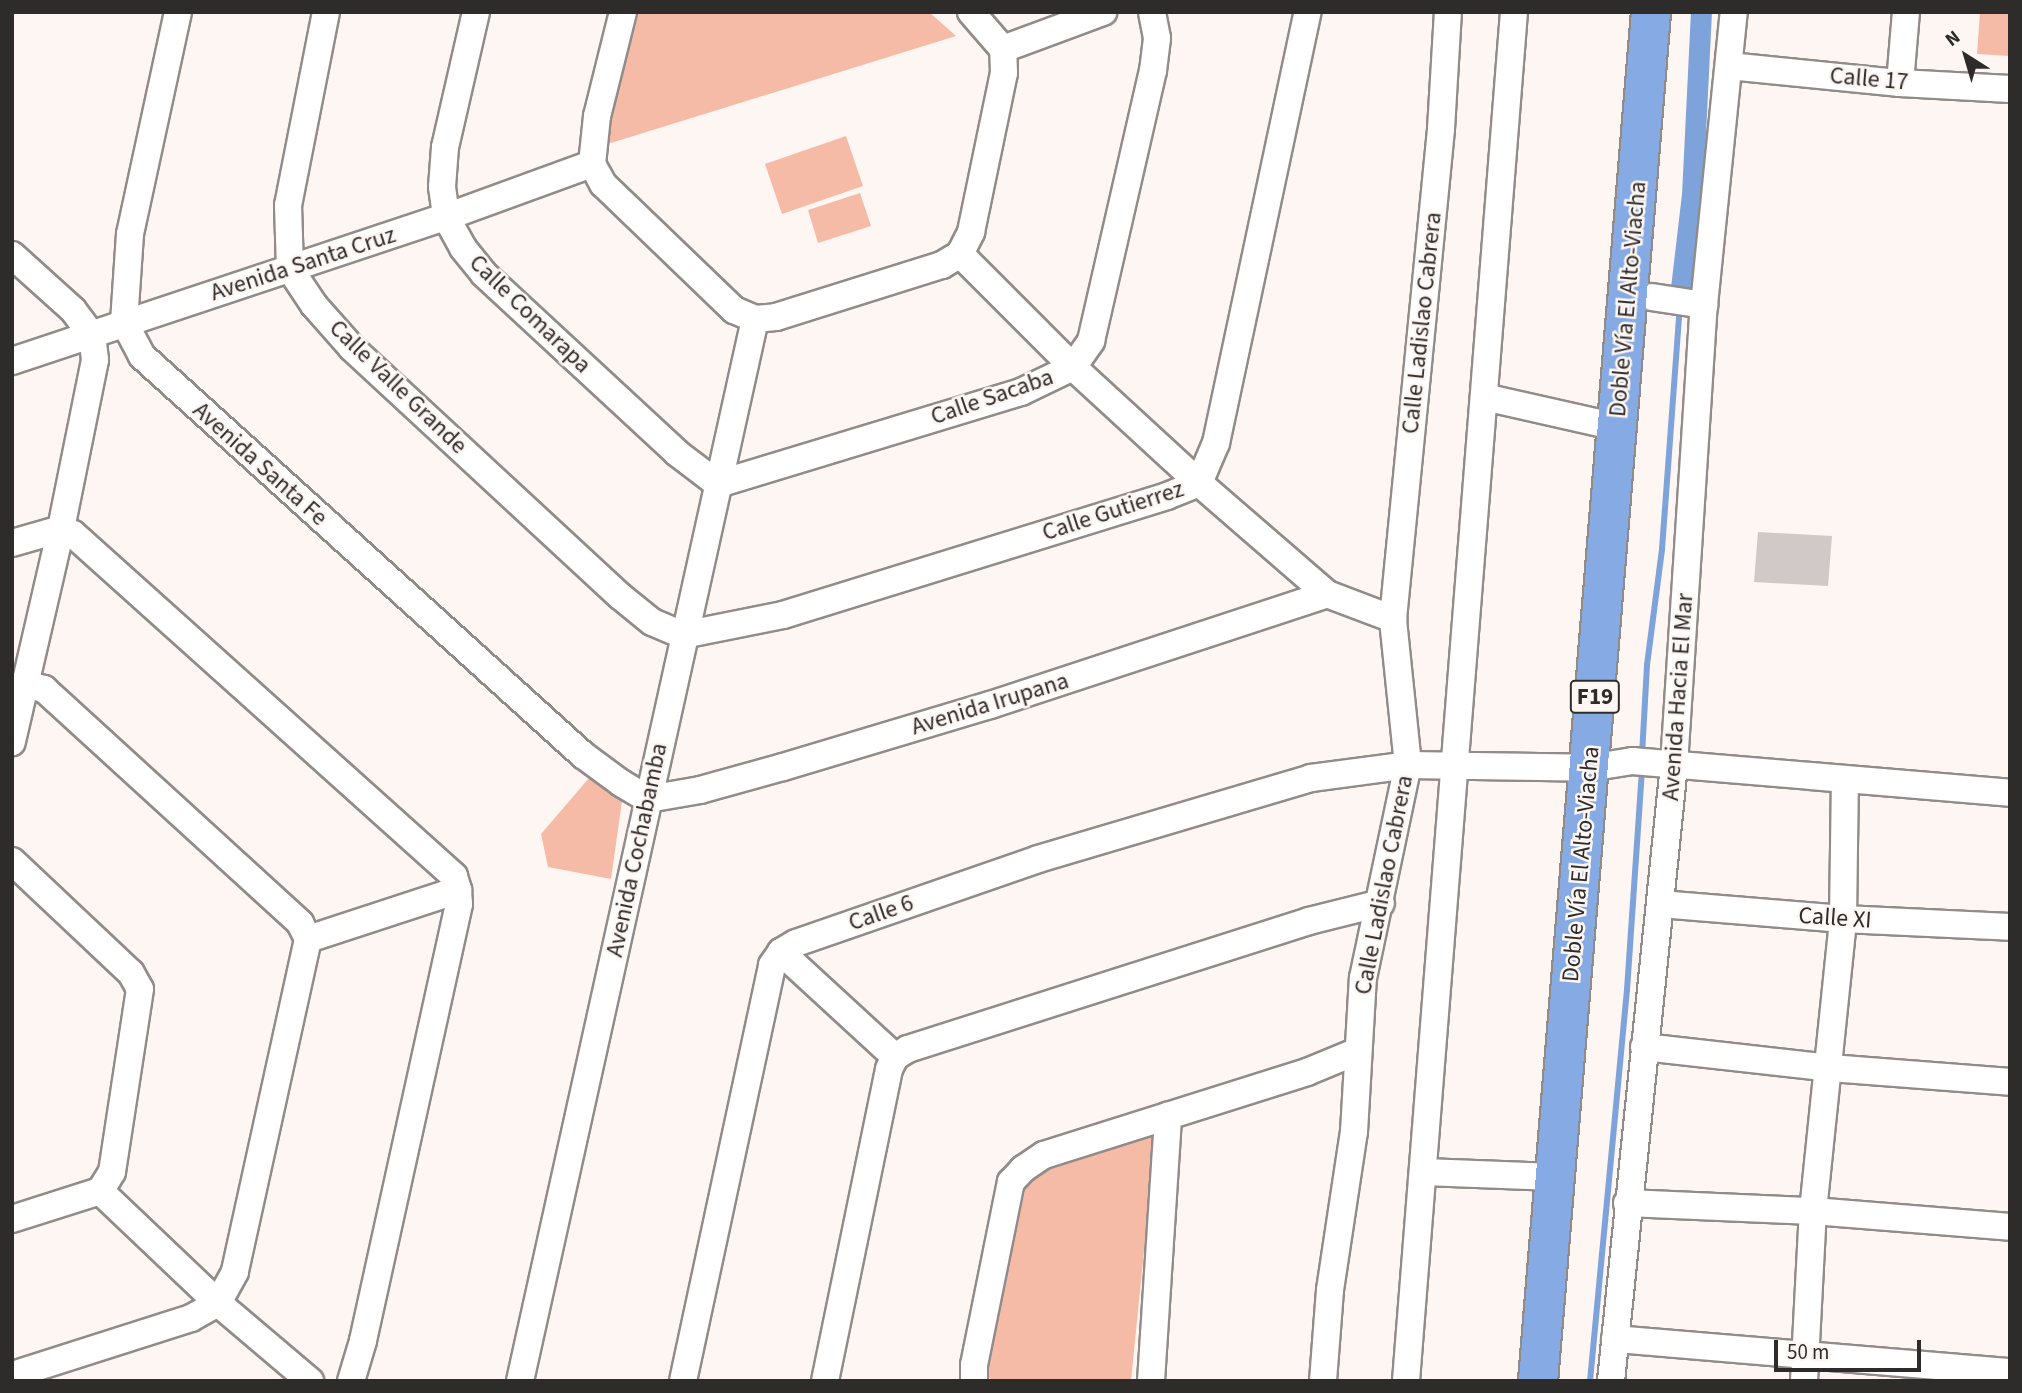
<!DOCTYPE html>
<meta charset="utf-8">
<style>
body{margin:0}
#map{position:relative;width:2022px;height:1393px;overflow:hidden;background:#fdf6f3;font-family:"Source Sans 3",sans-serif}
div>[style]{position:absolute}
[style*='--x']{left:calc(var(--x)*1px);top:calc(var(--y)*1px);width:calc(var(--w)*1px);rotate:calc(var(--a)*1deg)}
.green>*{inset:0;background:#f6bba6}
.stream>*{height:6px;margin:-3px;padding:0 3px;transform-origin:3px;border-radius:3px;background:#7ea2da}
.canal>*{height:21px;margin:-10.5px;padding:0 10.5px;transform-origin:10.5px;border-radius:10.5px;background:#7ea2da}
.building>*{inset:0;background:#d0c9c7}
.roads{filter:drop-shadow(2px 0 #918b89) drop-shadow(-2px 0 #918b89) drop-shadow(0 2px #918b89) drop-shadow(0 -2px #918b89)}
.minor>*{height:26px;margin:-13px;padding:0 13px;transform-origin:13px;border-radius:13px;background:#fff}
.highway>*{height:38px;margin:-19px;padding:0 19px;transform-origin:19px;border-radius:19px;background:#86aae3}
span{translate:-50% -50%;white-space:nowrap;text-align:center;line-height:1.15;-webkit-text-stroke:5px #fdf6f3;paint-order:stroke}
.shield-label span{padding:2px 5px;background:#fdf6f3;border:2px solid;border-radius:5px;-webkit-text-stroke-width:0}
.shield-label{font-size:23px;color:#2e2c2b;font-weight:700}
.street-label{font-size:24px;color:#2e2c2b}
.frame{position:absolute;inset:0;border:14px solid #2e2c2b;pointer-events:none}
.north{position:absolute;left:1931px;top:21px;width:70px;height:70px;-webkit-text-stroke:5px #fdf6f3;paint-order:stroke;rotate:323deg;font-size:19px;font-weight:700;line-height:28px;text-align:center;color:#2e2c2b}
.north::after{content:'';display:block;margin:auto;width:24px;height:32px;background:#2e2c2b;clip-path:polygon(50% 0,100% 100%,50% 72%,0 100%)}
.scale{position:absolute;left:1774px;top:1340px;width:147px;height:32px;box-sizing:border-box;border:4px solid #2e2c2b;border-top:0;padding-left:9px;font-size:21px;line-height:24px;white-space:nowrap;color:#2e2c2b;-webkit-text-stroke:5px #fdf6f3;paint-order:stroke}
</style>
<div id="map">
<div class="green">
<div style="clip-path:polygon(639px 12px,929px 12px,956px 36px,611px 143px,606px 135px)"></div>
<div style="clip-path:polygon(1980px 12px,2010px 12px,2010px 56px,1977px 54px)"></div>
<div style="clip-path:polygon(846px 136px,863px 186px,782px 214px,765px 164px)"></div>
<div style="clip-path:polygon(860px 193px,871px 226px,818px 243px,808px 210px)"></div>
<div style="clip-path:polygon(589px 778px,622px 801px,611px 879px,548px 867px,541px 834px)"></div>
<div style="clip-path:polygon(1156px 1131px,1131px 1381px,993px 1381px,985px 1374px,1029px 1172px)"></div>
</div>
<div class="stream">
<div style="--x:1642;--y:755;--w:90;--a:-86.8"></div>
<div style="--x:1647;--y:665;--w:117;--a:-82.6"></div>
<div style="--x:1662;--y:549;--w:233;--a:-85.8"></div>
<div style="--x:1590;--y:1381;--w:393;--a:-84.6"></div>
<div style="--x:1627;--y:990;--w:222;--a:-86.1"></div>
</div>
<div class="canal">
<div style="--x:1681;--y:288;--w:94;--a:-83.3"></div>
<div style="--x:1692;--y:195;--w:183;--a:-87.2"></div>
</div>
<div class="building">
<div style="clip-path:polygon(1758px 532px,1832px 536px,1828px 586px,1754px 582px)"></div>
</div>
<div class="roads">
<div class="minor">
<div style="--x:178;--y:12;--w:227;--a:102.2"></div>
<div style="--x:130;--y:234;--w:88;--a:93.9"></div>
<div style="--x:124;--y:322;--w:38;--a:62"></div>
<div style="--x:142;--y:356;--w:595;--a:42.14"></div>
<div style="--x:583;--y:755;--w:47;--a:36.4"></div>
<div style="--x:621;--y:783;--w:31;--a:31"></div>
<div style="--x:648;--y:799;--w:53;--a:-9.8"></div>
<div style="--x:700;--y:790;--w:86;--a:-15.5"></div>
<div style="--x:783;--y:767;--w:216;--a:-16.7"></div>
<div style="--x:990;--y:705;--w:355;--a:-18.2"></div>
<div style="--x:326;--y:12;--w:197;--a:101.1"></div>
<div style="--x:288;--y:205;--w:64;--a:88.2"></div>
<div style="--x:290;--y:269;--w:43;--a:56.3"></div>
<div style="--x:314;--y:305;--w:57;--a:48.5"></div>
<div style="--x:352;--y:348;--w:365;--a:42.8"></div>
<div style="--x:620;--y:596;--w:41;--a:39.1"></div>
<div style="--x:652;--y:622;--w:34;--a:23"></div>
<div style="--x:683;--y:635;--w:102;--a:-11.3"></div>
<div style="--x:783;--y:615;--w:402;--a:-17.2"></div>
<div style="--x:1167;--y:496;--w:35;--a:-22"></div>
<div style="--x:1199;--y:483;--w:43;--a:-67"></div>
<div style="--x:1216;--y:443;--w:441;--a:-78"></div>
<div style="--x:476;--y:12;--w:139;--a:102.9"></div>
<div style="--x:445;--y:147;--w:40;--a:94.3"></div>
<div style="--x:442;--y:187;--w:30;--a:82"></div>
<div style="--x:446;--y:217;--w:35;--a:61"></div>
<div style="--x:463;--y:248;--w:33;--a:51"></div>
<div style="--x:484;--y:274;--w:263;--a:42.8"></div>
<div style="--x:677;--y:453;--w:51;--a:37.1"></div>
<div style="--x:718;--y:484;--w:317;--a:-16.9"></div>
<div style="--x:1021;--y:392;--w:58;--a:-25.7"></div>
<div style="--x:1073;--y:367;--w:32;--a:-55"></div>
<div style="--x:1091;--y:341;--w:277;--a:-77.1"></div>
<div style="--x:1153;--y:71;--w:33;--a:-83"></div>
<div style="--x:1157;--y:38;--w:26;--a:-101"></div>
<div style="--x:623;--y:12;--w:107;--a:104"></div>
<div style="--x:597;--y:116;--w:48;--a:95.9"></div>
<div style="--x:592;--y:164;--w:23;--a:61"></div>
<div style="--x:603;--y:184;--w:182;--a:43.9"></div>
<div style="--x:734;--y:310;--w:23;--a:23"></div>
<div style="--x:755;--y:319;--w:21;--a:-5"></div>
<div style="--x:776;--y:317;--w:174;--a:-17.4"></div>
<div style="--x:942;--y:265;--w:21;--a:-31"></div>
<div style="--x:960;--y:254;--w:25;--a:-63"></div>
<div style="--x:971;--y:232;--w:162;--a:-78.3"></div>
<div style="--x:1004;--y:73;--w:24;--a:-92"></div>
<div style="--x:1003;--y:49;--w:49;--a:-130.9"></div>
<div style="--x:1003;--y:49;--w:107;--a:-20.3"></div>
<div style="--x:1729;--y:66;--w:172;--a:5.7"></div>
<div style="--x:1900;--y:83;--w:110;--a:3.1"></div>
<div style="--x:1900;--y:83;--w:71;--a:-85.2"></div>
<div style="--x:960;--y:254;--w:160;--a:45"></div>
<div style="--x:1073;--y:367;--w:171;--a:42.6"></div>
<div style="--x:1199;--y:483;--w:169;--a:40.9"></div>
<div style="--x:1327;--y:594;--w:71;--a:20.7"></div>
<div style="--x:12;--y:255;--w:82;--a:42"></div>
<div style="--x:73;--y:310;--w:31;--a:53"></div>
<div style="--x:92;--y:335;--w:25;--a:83"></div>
<div style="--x:95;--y:360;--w:172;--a:101.4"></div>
<div style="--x:61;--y:529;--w:13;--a:23"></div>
<div style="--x:73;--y:534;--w:512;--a:41.91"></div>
<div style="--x:454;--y:876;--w:15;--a:74"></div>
<div style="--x:458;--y:890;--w:14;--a:86"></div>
<div style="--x:459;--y:904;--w:447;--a:102.4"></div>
<div style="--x:363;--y:1341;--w:42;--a:106.7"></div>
<div style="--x:1652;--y:297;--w:53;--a:8.7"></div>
<div style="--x:12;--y:361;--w:457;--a:-18.4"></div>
<div style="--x:446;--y:217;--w:155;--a:-20"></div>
<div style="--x:1484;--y:397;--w:136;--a:12.7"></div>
<div style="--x:12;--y:543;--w:51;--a:-15.9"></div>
<div style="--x:61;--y:529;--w:219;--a:103"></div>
<div style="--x:12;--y:687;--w:13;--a:-13"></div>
<div style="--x:25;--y:684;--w:20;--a:15"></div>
<div style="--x:44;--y:689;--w:347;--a:42.4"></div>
<div style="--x:300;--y:923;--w:18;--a:63"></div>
<div style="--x:308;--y:939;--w:341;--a:102.4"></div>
<div style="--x:235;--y:1272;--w:35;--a:119"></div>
<div style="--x:218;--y:1303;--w:31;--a:151"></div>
<div style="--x:191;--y:1318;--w:188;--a:162.3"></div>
<div style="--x:12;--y:861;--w:163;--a:43.3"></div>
<div style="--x:131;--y:973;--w:18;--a:61"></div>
<div style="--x:140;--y:989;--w:185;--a:98.7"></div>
<div style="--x:112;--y:1172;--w:22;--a:122"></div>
<div style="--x:100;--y:1191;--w:92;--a:162.3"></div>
<div style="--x:1660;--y:904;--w:184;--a:4.7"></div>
<div style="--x:1843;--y:919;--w:167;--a:2.7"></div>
<div style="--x:308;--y:939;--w:158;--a:-18.1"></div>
<div style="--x:781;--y:952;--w:155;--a:42.6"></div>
<div style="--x:1644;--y:1047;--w:187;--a:6.4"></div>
<div style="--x:1830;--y:1068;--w:181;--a:4.4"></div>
<div style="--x:1424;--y:1172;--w:131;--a:2.2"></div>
<div style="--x:100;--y:1191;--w:163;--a:43.5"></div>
<div style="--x:218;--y:1303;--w:121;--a:40.3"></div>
<div style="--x:1627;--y:1203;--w:186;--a:2.5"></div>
<div style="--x:1813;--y:1211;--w:198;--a:4.6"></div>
<div style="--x:1615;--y:1339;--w:396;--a:4.8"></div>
<div style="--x:520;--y:1381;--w:1088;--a:-77.52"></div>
<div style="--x:683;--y:1381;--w:425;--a:-77.9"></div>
<div style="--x:772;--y:965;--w:16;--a:-55"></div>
<div style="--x:781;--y:952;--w:17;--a:-31"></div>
<div style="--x:796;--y:943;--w:256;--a:-19.1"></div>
<div style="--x:1038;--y:859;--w:285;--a:-16.5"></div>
<div style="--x:1311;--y:778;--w:98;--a:-7.6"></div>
<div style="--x:1408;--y:765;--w:181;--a:0.9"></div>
<div style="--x:1589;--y:768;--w:44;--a:-9.2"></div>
<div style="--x:1632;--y:761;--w:379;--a:4.8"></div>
<div style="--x:825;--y:1381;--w:318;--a:-78.4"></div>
<div style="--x:889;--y:1069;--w:13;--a:-63"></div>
<div style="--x:895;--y:1057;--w:15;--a:-32"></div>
<div style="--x:908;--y:1049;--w:421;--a:-17.7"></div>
<div style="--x:1309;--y:921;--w:74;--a:-14"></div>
<div style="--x:974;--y:1381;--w:16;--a:-90"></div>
<div style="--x:974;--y:1365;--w:187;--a:-78.6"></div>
<div style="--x:1011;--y:1182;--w:18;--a:-47"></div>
<div style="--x:1023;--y:1169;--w:25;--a:-34"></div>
<div style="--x:1044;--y:1155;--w:276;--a:-17.5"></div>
<div style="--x:1307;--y:1072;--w:55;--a:-22.4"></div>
<div style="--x:1151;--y:1381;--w:266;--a:-86.3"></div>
<div style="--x:1323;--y:1381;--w:91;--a:-85.6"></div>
<div style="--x:1330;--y:1290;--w:160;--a:-81.4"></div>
<div style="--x:1354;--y:1132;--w:154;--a:-86.7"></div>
<div style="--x:1363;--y:978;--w:218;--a:-78.1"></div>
<div style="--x:1408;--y:765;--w:147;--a:-95.9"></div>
<div style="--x:1393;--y:619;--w:492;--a:-84.4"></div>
<div style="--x:1441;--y:129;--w:117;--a:-86.6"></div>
<div style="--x:1406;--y:1381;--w:1373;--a:-85.49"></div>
<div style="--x:1611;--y:1381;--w:619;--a:-84.16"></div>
<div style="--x:1674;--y:765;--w:461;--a:-86.3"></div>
<div style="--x:1704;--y:305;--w:295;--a:-84.2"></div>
<div style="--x:1804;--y:1381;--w:170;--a:-87"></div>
<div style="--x:1813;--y:1211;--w:294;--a:-84.1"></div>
<div style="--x:1843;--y:919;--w:139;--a:-89.2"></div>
</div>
<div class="highway">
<div style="--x:1538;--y:1381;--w:1374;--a:-85.28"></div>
</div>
</div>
<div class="shield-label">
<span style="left:1595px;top:697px">F19</span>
</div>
<div class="street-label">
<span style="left:1869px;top:79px;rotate:5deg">Calle 17</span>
<span style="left:303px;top:264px;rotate:-18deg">Avenida Santa Cruz</span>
<span style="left:1628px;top:299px;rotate:-85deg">Doble Vía El Alto-Viacha</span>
<span style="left:530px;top:314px;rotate:44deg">Calle Comarapa</span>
<span style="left:1422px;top:323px;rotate:-84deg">Calle Ladislao Cabrera</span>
<span style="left:398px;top:387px;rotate:44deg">Calle Valle Grande</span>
<span style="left:992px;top:397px;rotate:-19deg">Calle Sacaba</span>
<span style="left:260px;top:464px;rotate:42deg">Avenida Santa Fe</span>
<span style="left:1113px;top:511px;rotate:-18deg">Calle Gutierrez</span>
<span style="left:1678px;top:697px;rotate:-86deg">Avenida Hacia El Mar</span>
<span style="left:990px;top:704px;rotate:-17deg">Avenida Irupana</span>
<span style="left:637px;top:850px;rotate:-78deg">Avenida Cochabamba</span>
<span style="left:1581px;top:864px;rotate:-85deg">Doble Vía El Alto-Viacha</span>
<span style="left:1384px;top:885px;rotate:-79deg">Calle Ladislao Cabrera</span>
<span style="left:881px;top:913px;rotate:-19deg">Calle 6</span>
<span style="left:1835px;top:918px;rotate:4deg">Calle XI</span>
</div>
<div class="frame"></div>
<div class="north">N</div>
<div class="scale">50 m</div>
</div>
